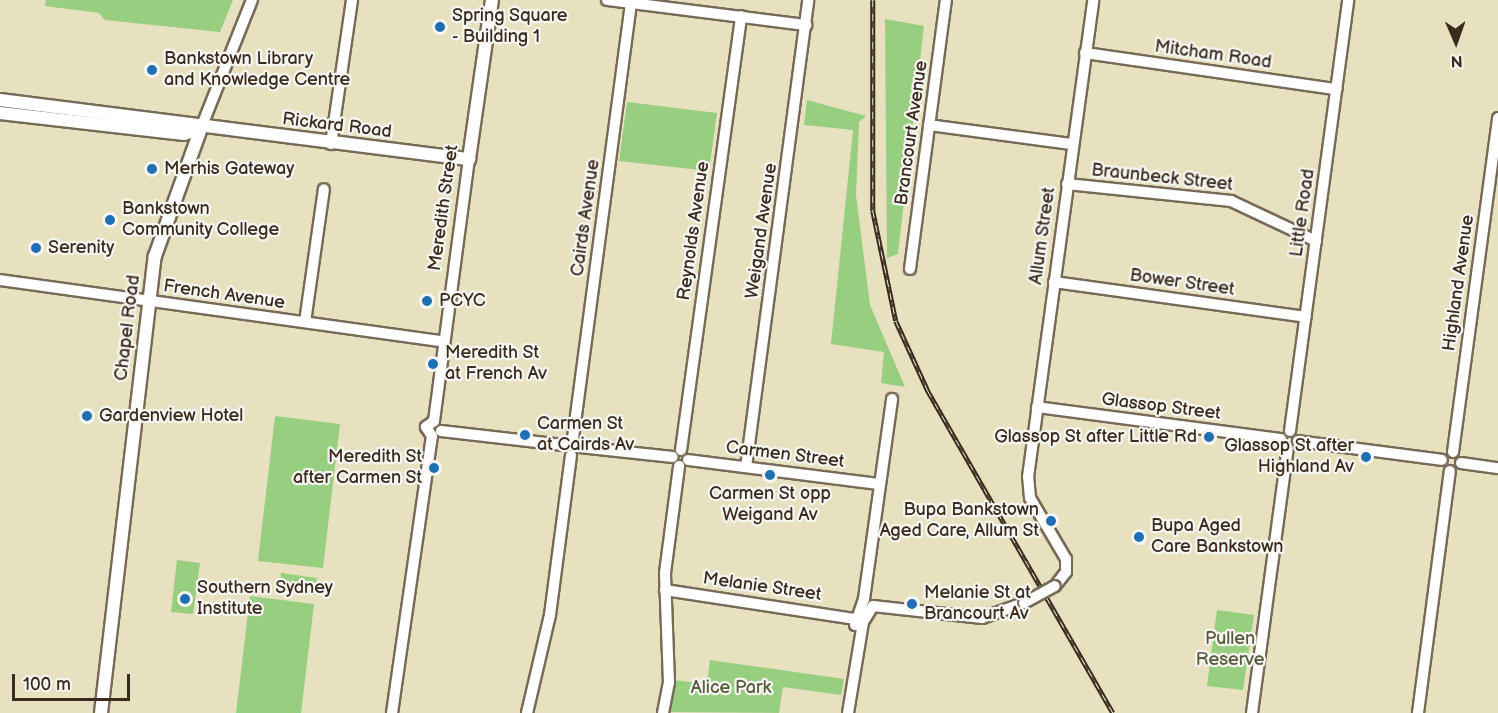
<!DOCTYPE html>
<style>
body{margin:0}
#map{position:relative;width:1498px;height:713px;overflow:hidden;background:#e7e1c0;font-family:"Balsamiq Sans",sans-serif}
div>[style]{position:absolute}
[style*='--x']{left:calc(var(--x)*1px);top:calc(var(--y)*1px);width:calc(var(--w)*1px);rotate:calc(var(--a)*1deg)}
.green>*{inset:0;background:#98ce7f}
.roads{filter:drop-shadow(2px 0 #776a57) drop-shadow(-2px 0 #776a57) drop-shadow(0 2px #776a57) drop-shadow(0 -2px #776a57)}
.minor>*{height:10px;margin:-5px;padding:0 5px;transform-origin:5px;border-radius:5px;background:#fff}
.major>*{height:12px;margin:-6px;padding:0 6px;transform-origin:6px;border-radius:6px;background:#fff}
.rail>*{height:4.5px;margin-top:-2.25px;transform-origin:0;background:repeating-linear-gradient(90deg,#f6f6f2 0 7px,#3b2a1e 0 14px);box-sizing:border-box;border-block:2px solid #3b2a1e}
.bridges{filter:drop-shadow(2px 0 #776a57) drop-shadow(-2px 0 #776a57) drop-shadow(0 2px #776a57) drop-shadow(0 -2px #776a57)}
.minor-bridge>*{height:10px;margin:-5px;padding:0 5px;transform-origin:5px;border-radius:5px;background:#fff}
.dots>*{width:16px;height:16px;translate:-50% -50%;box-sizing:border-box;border:3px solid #f6f6f2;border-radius:50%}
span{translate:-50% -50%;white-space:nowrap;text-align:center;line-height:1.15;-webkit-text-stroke:4.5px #f6f6f2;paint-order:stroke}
.poi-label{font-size:18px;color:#3b2a1e}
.left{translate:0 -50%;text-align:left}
.right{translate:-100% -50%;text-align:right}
.street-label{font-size:18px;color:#3b2a1e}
.park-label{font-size:18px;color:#575b3b}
.north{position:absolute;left:1426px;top:12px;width:60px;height:60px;-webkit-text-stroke:4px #f6f6f2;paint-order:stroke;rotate:178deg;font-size:16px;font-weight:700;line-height:24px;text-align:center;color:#3b2a1e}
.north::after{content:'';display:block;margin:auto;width:21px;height:27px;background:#3b2a1e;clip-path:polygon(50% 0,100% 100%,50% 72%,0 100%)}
.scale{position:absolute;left:12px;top:674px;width:118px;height:27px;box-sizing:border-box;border:3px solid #3b2a1e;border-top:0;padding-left:8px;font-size:18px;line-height:21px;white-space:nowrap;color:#3b2a1e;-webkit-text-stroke:4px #f6f6f2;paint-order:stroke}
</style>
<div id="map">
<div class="green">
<div style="clip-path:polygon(46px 0,233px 0,220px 32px,105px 20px,99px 13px,45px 6px)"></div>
<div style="clip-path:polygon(885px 19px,924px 26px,898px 254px,887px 258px)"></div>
<div style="clip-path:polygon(807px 100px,866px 116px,859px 122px,856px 195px,870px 305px,905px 387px,881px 383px,884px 352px,831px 344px,853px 130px,804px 125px)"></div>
<div style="clip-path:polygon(627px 102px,717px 113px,709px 171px,619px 161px)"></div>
<div style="clip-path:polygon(275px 416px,340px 424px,323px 568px,258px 561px)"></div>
<div style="clip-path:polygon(177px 560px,200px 563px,193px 614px,171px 612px)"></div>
<div style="clip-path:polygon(281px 573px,317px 578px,315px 595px,279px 590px)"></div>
<div style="clip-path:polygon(250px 596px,314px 604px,301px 713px,236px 713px)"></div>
<div style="clip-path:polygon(1217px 610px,1254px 615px,1243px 690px,1207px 686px)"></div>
<div style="clip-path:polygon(710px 660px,844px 679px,841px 695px,783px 687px,779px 713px,670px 712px,674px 680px,707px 684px)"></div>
</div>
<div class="roads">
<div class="minor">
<div style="--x:607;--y:0;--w:201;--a:7.2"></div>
<div style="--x:1085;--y:53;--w:254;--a:8.2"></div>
<div style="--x:929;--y:125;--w:144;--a:7.6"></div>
<div style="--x:201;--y:128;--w:138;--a:-68.3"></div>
<div style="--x:331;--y:144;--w:146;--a:-81.7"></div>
<div style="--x:1067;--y:184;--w:165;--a:5.9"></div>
<div style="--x:1231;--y:201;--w:94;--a:25.2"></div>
<div style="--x:910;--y:269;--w:271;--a:-82.4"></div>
<div style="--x:0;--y:280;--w:448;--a:7.9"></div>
<div style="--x:1054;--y:282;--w:254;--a:7.9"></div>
<div style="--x:305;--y:322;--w:134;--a:-81.9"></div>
<div style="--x:1037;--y:407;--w:246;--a:7.5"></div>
<div style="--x:434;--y:421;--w:264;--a:-82.4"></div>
<div style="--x:441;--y:431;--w:123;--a:6.5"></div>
<div style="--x:1290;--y:431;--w:435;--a:-82.3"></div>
<div style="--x:432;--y:436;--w:11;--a:-124"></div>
<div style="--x:426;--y:427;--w:10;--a:-37"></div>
<div style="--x:573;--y:438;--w:439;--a:-82.4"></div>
<div style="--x:1298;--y:441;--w:145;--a:7.5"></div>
<div style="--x:580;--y:447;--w:93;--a:6.2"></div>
<div style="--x:681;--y:450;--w:438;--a:-82.1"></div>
<div style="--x:1453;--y:452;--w:337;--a:-82.3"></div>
<div style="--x:688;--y:460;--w:193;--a:7.2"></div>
<div style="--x:1461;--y:463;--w:37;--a:8"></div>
<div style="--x:746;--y:467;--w:471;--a:-82.4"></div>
<div style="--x:1055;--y:586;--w:18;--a:-52"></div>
<div style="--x:1066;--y:572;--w:13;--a:-90"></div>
<div style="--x:1066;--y:559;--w:71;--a:-120.5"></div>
<div style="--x:1030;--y:498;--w:21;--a:-95"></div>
<div style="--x:1028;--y:477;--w:481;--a:-82.2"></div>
<div style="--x:665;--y:590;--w:191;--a:8.7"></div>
<div style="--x:864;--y:599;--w:202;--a:-82"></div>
<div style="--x:873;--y:606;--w:110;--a:6.3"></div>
<div style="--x:982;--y:618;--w:45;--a:-19.7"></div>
<div style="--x:855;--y:625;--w:28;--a:-71"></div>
<div style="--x:392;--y:713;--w:280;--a:-81.8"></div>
<div style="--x:527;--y:713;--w:101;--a:-76.8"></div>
<div style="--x:550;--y:615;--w:161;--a:-82.5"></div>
<div style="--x:663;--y:713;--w:31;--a:-79"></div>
<div style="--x:669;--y:683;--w:110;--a:-92.1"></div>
<div style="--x:665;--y:573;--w:108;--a:-82.5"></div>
<div style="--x:848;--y:713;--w:92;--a:-80.6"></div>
<div style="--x:863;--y:622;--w:19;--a:-58"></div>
<div style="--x:1252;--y:713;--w:267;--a:-82.3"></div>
<div style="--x:1418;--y:713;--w:244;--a:-82.5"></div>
</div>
<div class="major">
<div style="--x:0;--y:100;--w:473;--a:7.2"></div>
<div style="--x:469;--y:159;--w:161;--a:-81.8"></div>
<div style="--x:0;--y:113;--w:185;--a:6.5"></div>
<div style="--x:184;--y:134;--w:18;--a:-19"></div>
<div style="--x:101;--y:713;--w:460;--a:-83.3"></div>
<div style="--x:155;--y:256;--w:136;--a:-70.2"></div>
</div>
</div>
<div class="rail">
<div style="--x:873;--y:0;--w:211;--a:90"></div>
<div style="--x:873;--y:211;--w:112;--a:78.2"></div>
<div style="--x:896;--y:321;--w:77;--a:65.4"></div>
<div style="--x:928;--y:391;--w:371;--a:60.1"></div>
</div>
<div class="bridges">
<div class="minor-bridge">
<div style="--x:1024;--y:603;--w:35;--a:-29"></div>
</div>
</div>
<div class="dots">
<div style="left:440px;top:27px;background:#1f6fb2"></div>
<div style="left:152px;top:70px;background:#1f6fb2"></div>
<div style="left:152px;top:169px;background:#1f6fb2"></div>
<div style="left:110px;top:220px;background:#1f6fb2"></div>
<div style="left:36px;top:248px;background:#1f6fb2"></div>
<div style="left:427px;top:301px;background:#1f6fb2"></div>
<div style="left:433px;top:364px;background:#1f6fb2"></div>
<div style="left:87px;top:416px;background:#1f6fb2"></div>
<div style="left:525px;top:435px;background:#1f6fb2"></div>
<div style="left:1209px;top:437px;background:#1f6fb2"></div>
<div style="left:1366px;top:457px;background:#1f6fb2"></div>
<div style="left:434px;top:468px;background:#1f6fb2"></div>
<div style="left:770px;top:475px;background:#1f6fb2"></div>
<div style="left:1051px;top:521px;background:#1f6fb2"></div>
<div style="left:1139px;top:537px;background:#1f6fb2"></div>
<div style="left:185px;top:599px;background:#1f6fb2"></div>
<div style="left:912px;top:604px;background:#1f6fb2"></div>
</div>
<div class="poi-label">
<span class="left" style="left:452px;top:27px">Spring Square<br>- Building 1</span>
<span class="left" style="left:164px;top:70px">Bankstown Library<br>and Knowledge Centre</span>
<span class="left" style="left:164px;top:169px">Merhis Gateway</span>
<span class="left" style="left:122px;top:220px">Bankstown<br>Community College</span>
<span class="left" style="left:48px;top:248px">Serenity</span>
<span class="left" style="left:439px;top:301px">PCYC</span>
<span class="left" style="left:445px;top:364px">Meredith St<br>at French Av</span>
<span class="left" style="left:99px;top:416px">Gardenview Hotel</span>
<span class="left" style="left:537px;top:435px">Carmen St<br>at Cairds Av</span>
<span class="right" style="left:1197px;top:437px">Glassop St after Little Rd</span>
<span class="right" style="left:1354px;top:457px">Glassop St after<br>Highland Av</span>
<span class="right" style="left:422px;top:468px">Meredith St<br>after Carmen St</span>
<span style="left:770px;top:505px">Carmen St opp<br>Weigand Av</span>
<span class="right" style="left:1039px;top:521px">Bupa Bankstown<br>Aged Care, Allum St</span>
<span class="left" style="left:1151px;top:537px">Bupa Aged<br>Care Bankstown</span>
<span class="left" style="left:197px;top:599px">Southern Sydney<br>Institute</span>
<span class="left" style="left:924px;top:604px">Melanie St at<br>Brancourt Av</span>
</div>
<div class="street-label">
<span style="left:1213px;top:55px;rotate:8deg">Mitcham Road</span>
<span style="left:337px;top:126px;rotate:7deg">Rickard Road</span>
<span style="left:912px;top:133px;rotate:-82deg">Brancourt Avenue</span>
<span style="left:1162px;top:178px;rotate:6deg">Braunbeck Street</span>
<span style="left:444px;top:208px;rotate:-82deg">Meredith Street</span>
<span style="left:1303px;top:213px;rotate:-82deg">Little Road</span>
<span style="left:586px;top:218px;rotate:-82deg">Cairds Avenue</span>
<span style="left:694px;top:231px;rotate:-82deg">Reynolds Avenue</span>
<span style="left:762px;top:231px;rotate:-82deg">Weigand Avenue</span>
<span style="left:1043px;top:236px;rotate:-82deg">Allum Street</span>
<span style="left:1182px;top:283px;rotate:8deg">Bower Street</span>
<span style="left:1459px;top:283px;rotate:-82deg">Highland Avenue</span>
<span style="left:224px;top:295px;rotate:8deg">French Avenue</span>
<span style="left:128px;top:328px;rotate:-83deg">Chapel Road</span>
<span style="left:1161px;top:407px;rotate:7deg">Glassop Street</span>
<span style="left:785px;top:455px;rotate:7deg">Carmen Street</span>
<span style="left:762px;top:587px;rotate:8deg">Melanie Street</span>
</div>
<div class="park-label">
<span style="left:1230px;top:650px">Pullen<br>Reserve</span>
<span style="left:731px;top:688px">Alice Park</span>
</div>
<div class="north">N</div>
<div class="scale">100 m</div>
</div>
